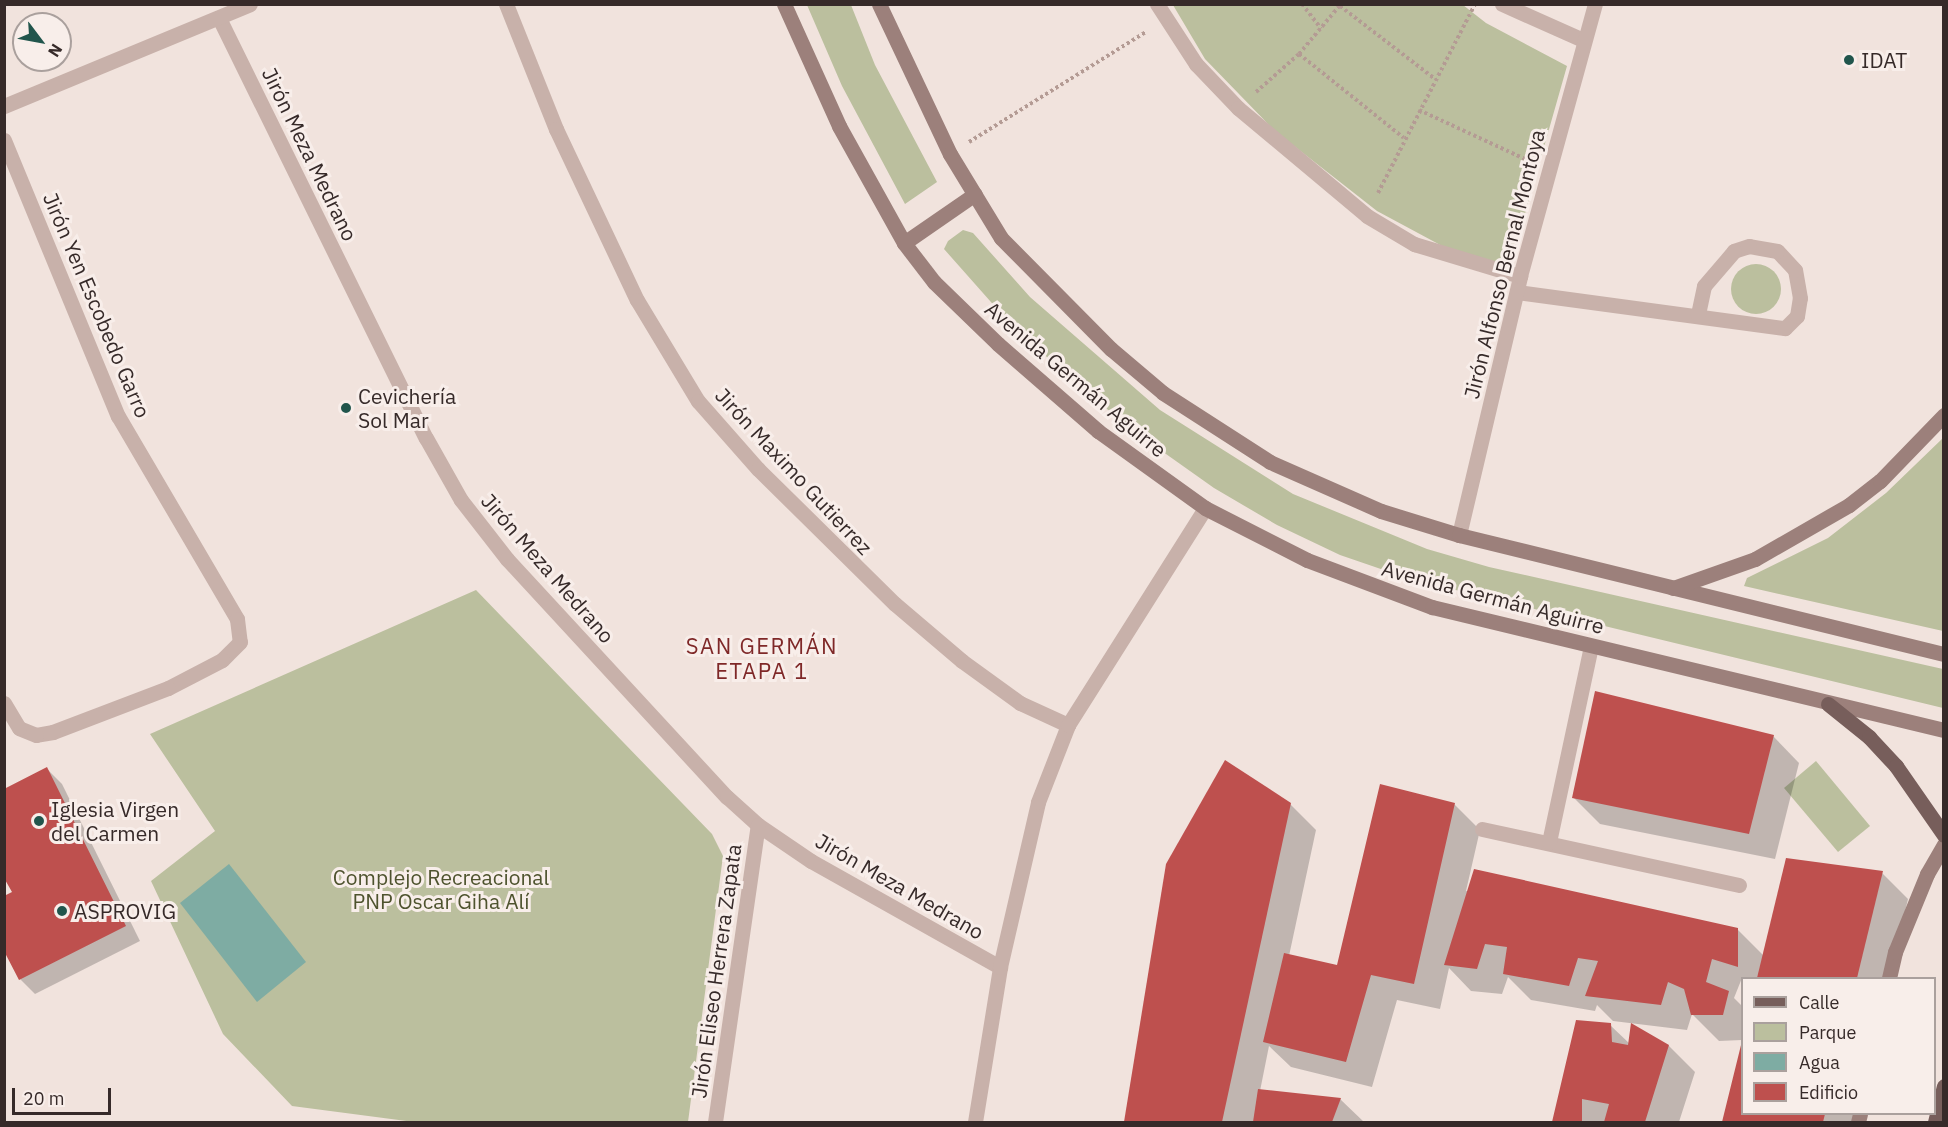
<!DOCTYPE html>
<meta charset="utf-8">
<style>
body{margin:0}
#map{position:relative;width:1948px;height:1127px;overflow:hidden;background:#f1e3dd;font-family:"IBM Plex Sans",sans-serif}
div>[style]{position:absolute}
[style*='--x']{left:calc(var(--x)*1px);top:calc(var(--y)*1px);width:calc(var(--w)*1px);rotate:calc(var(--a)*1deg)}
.green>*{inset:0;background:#bbbf9e}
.round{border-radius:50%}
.water>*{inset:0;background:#7eaca3}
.shadow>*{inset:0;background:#0003}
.building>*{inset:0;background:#be504e}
.path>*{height:4px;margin-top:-2px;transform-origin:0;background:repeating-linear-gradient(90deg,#b49b94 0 3px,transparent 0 6px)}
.service>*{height:15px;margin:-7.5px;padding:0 7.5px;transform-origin:7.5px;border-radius:7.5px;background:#c8b1aa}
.minor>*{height:15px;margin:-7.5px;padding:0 7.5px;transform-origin:7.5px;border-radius:7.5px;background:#c8b1aa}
.secondary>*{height:15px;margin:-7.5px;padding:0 7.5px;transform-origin:7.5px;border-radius:7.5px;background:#9c807b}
.primary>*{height:15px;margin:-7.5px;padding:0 7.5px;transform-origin:7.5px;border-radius:7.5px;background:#775e5b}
.dots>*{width:16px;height:16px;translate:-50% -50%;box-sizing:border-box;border:3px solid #f8eeea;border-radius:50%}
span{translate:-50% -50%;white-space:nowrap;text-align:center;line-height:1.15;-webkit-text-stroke:6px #f8eeea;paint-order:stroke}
.poi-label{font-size:21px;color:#362a29}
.left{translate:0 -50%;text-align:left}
.street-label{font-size:21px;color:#362a29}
.park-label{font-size:21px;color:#4e532e}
.neighbourhood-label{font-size:22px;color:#7f2828;letter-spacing:1.5px}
.frame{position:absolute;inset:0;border:6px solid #362a29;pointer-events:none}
.legend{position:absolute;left:1741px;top:977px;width:195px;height:138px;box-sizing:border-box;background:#f8eeea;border:2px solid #aaa09d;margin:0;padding:8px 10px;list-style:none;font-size:18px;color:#362a29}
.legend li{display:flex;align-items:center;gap:12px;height:30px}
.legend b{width:30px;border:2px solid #aaa09d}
.north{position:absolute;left:12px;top:12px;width:60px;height:60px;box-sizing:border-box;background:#f8eeea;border:2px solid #aaa09d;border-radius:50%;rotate:122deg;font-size:16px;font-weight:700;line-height:24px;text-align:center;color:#362a29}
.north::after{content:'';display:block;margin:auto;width:21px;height:27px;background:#21554c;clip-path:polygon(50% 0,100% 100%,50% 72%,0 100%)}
.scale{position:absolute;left:12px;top:1088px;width:99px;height:27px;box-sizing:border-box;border:3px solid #362a29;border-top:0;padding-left:8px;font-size:18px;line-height:21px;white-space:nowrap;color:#362a29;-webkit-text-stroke:4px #f8eeea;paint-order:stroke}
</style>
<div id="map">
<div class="green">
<div style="clip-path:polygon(807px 5px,851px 5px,875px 65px,937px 182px,905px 204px,842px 86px)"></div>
<div style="clip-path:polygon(1173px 5px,1463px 5px,1486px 23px,1567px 66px,1509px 270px,1444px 247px,1377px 211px,1275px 131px,1205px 59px)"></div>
<div style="clip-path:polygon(963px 230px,973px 233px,1030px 297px,1160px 410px,1293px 494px,1427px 549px,1489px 567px,1943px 669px,1943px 708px,1410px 579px,1340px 555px,1277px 525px,1214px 488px,1142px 437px,1077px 385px,1006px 319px,944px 249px,948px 241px)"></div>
<div class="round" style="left:1731px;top:264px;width:50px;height:50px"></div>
<div style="clip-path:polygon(1943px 438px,1943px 631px,1744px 586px,1747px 578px,1828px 538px,1886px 493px)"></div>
<div style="clip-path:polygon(476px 590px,712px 834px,723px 856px,688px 1122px,414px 1122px,292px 1106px,223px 1034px,151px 881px,215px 831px,150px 734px)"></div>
<div style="clip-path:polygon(1816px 761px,1870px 826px,1838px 852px,1784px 788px)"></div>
</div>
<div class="water">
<div style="clip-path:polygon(229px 864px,306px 962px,257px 1002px,180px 903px)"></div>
</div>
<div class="shadow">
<div style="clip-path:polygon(1773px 736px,1799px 763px,1775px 859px,1600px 824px,1574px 798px)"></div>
<div style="clip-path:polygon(47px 769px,62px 784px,140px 941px,35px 994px,20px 979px,14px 893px)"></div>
<div style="clip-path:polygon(1290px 804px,1316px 830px,1289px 956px,1338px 967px,1454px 804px,1480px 830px,1466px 891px,1738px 930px,1764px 956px,1882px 873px,1908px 899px,1889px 978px,1742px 978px,1734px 998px,1742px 1006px,1742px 1040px,1719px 1041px,1692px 1014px,1687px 1030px,1613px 1021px,1597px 1005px,1595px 1011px,1531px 1000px,1508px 977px,1502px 994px,1471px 991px,1449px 968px,1440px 1009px,1397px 1000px,1372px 1087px,1291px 1067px,1269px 1046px,1260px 1091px,1340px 1099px,1364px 1122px,1125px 1122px,1167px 864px)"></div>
<div style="clip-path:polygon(1577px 1022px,1610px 1025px,1630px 1044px,1669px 1046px,1695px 1072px,1679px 1122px,1553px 1122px)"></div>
<div style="clip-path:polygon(1742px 1044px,1742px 1114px,1857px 1114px,1855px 1122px,1724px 1122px)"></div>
</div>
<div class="building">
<div style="clip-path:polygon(1595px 691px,1774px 735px,1749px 834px,1572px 798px)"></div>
<div style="clip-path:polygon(1225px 760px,1291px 803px,1222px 1122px,1124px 1122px,1166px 864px)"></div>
<div style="clip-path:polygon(47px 767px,126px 926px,19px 980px,4px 951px,4px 896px,12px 892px,4px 878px,4px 789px)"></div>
<div style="clip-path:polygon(1380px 784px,1455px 803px,1414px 984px,1371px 975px,1346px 1062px,1263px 1042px,1284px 953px,1337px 965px)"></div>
<div style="clip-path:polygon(1786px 858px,1883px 871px,1857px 978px,1757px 978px)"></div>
<div style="clip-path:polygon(1474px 869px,1738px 928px,1738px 967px,1712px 959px,1706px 982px,1729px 991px,1723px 1015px,1691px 1015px,1684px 989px,1668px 982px,1661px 1005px,1585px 996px,1598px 961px,1578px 958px,1569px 986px,1503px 974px,1507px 947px,1485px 944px,1477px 969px,1444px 965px)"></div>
<div style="clip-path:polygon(1576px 1020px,1611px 1023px,1612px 1042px,1628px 1045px,1631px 1023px,1669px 1045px,1645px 1122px,1604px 1122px,1609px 1104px,1582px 1099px,1582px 1122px,1552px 1122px)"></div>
<div style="clip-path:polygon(1742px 1041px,1742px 1114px,1825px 1114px,1823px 1122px,1722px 1122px)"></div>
<div style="clip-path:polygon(1258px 1089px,1341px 1098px,1332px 1122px,1253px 1122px)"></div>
</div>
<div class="path">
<div style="--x:1302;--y:4;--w:31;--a:52"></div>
<div style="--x:1340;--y:6;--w:120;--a:37.5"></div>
<div style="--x:1299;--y:54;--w:134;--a:38.7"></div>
<div style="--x:1256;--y:92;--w:57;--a:-41.5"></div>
<div style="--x:1299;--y:54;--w:65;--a:-50"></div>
<div style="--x:1419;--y:110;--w:119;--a:24.8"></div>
<div style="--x:969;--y:142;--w:208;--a:-31.9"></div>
<div style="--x:1378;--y:193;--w:212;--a:-62.8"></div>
</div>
<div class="service">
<div style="--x:1482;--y:829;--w:263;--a:12.3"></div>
<div style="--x:1549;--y:842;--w:200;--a:-77.9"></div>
</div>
<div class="minor">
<div style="--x:506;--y:4;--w:135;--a:68.2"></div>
<div style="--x:556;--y:129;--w:189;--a:64.7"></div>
<div style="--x:637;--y:300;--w:118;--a:58.9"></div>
<div style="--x:698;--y:401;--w:91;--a:48.6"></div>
<div style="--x:758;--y:469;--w:192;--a:44.6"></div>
<div style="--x:895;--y:604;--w:88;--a:40.4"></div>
<div style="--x:962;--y:661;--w:72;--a:35.9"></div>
<div style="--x:1020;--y:703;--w:53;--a:24.6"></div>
<div style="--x:1157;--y:4;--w:72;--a:57"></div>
<div style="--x:1196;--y:64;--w:61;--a:46.3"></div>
<div style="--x:1238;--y:108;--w:168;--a:39.9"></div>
<div style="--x:1367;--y:216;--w:55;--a:30.8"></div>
<div style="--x:1414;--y:244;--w:111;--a:16.8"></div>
<div style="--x:1502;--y:4;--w:89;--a:24"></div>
<div style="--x:219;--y:18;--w:468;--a:63.8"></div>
<div style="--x:426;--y:438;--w:71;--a:60.6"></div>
<div style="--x:461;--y:500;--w:75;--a:52.1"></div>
<div style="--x:507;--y:559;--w:324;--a:47.3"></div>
<div style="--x:727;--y:797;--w:42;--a:42.1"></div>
<div style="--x:758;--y:825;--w:64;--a:34.2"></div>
<div style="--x:811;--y:861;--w:217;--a:29.3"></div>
<div style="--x:4;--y:106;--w:266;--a:-22.5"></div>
<div style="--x:4;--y:140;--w:299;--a:67.6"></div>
<div style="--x:118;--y:416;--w:235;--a:59.6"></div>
<div style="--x:237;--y:619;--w:23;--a:83"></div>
<div style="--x:240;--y:642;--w:25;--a:135"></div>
<div style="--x:222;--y:660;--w:61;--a:152.6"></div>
<div style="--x:168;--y:688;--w:123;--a:159.1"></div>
<div style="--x:53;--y:732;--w:17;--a:170"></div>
<div style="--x:36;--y:735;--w:18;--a:-158"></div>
<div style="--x:19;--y:728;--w:29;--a:-121"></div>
<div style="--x:1517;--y:292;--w:270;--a:7.7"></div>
<div style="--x:1785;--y:328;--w:17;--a:-45"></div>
<div style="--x:1797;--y:316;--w:18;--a:-81"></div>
<div style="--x:1800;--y:298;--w:28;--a:-100"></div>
<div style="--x:1795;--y:270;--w:26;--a:-133"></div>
<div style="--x:1777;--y:251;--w:28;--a:-170"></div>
<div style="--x:1749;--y:246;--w:16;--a:162"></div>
<div style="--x:1734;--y:251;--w:46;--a:130.6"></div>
<div style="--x:1704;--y:286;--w:30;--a:102"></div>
<div style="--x:1459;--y:535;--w:266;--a:-76.7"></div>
<div style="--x:1520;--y:276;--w:282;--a:-74.6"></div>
<div style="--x:715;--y:1122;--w:300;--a:-81.8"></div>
<div style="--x:975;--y:1122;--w:157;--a:-80.8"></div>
<div style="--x:1000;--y:967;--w:169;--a:-77"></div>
<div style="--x:1038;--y:802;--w:83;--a:-68.7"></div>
<div style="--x:1068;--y:725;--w:257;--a:-57.7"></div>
</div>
<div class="secondary">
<div style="--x:784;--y:4;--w:134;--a:65.7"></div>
<div style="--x:839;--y:126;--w:134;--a:60.9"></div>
<div style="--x:904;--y:243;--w:49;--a:52.4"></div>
<div style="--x:934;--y:282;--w:89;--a:44.1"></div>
<div style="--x:998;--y:344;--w:133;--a:41"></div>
<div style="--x:1098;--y:431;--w:132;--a:35.7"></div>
<div style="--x:1205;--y:508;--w:114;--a:27"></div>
<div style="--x:1307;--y:560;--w:134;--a:20.6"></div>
<div style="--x:1432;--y:607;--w:527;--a:13.51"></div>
<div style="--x:879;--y:4;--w:166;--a:64.7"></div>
<div style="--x:950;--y:154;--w:98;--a:58.7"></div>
<div style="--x:1001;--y:238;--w:156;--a:45.3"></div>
<div style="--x:1111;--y:349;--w:68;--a:40.2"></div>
<div style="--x:1163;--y:393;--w:127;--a:32.8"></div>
<div style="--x:1270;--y:462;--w:121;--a:23.8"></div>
<div style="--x:1381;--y:511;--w:82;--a:17.1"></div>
<div style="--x:1459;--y:535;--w:499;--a:13.8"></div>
<div style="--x:904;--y:243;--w:86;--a:-34.6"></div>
<div style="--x:1673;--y:588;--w:87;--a:-19.5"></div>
<div style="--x:1755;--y:559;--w:108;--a:-29.9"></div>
<div style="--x:1849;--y:505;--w:39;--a:-38"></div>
<div style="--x:1880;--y:481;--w:92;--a:-45.9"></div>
<div style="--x:1889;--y:978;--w:27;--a:-77"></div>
<div style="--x:1895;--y:952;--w:84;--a:-67.7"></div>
<div style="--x:1927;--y:874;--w:34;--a:-60"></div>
<div style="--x:1858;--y:1122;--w:8;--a:-76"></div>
</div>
<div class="primary">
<div style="--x:1828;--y:704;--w:53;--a:38.8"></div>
<div style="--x:1869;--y:737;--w:40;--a:47"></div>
<div style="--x:1896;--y:766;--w:84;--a:55.2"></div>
<div style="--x:1935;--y:1122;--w:37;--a:-76"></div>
</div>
<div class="dots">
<div style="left:1849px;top:60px;background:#21554c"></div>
<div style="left:346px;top:408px;background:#21554c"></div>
<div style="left:39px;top:821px;background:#21554c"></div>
<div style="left:62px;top:911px;background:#21554c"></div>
</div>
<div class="poi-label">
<span class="left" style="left:1861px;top:60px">IDAT</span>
<span class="left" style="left:358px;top:408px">Cevichería<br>Sol Mar</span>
<span class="left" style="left:51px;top:821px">Iglesia Virgen<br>del Carmen</span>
<span class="left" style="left:74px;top:911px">ASPROVIG</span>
</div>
<div class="street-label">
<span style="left:310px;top:154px;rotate:64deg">Jirón Meza Medrano</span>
<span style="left:1504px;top:264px;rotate:-76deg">Jirón Alfonso Bernal Montoya</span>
<span style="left:97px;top:305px;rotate:67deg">Jirón Yen Escobedo Garro</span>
<span style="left:1076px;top:379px;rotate:40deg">Avenida Germán Aguirre</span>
<span style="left:794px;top:471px;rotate:47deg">Jirón Maximo Gutierrez</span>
<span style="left:548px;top:568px;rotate:49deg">Jirón Meza Medrano</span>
<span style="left:1493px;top:597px;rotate:15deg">Avenida Germán Aguirre</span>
<span style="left:900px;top:886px;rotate:30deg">Jirón Meza Medrano</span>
<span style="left:716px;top:971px;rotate:-82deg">Jirón Eliseo Herrera Zapata</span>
</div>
<div class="park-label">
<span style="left:441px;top:889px">Complejo Recreacional<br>PNP Oscar Giha Alí</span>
</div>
<div class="neighbourhood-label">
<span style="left:762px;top:658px">SAN GERMÁN<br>ETAPA 1</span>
</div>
<div class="frame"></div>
<ul class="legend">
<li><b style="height:8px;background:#775e5b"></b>Calle</li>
<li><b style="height:16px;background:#bbbf9e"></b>Parque</li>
<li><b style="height:16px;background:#7eaca3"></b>Agua</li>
<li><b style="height:16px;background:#be504e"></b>Edificio</li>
</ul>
<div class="north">N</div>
<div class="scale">20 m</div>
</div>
